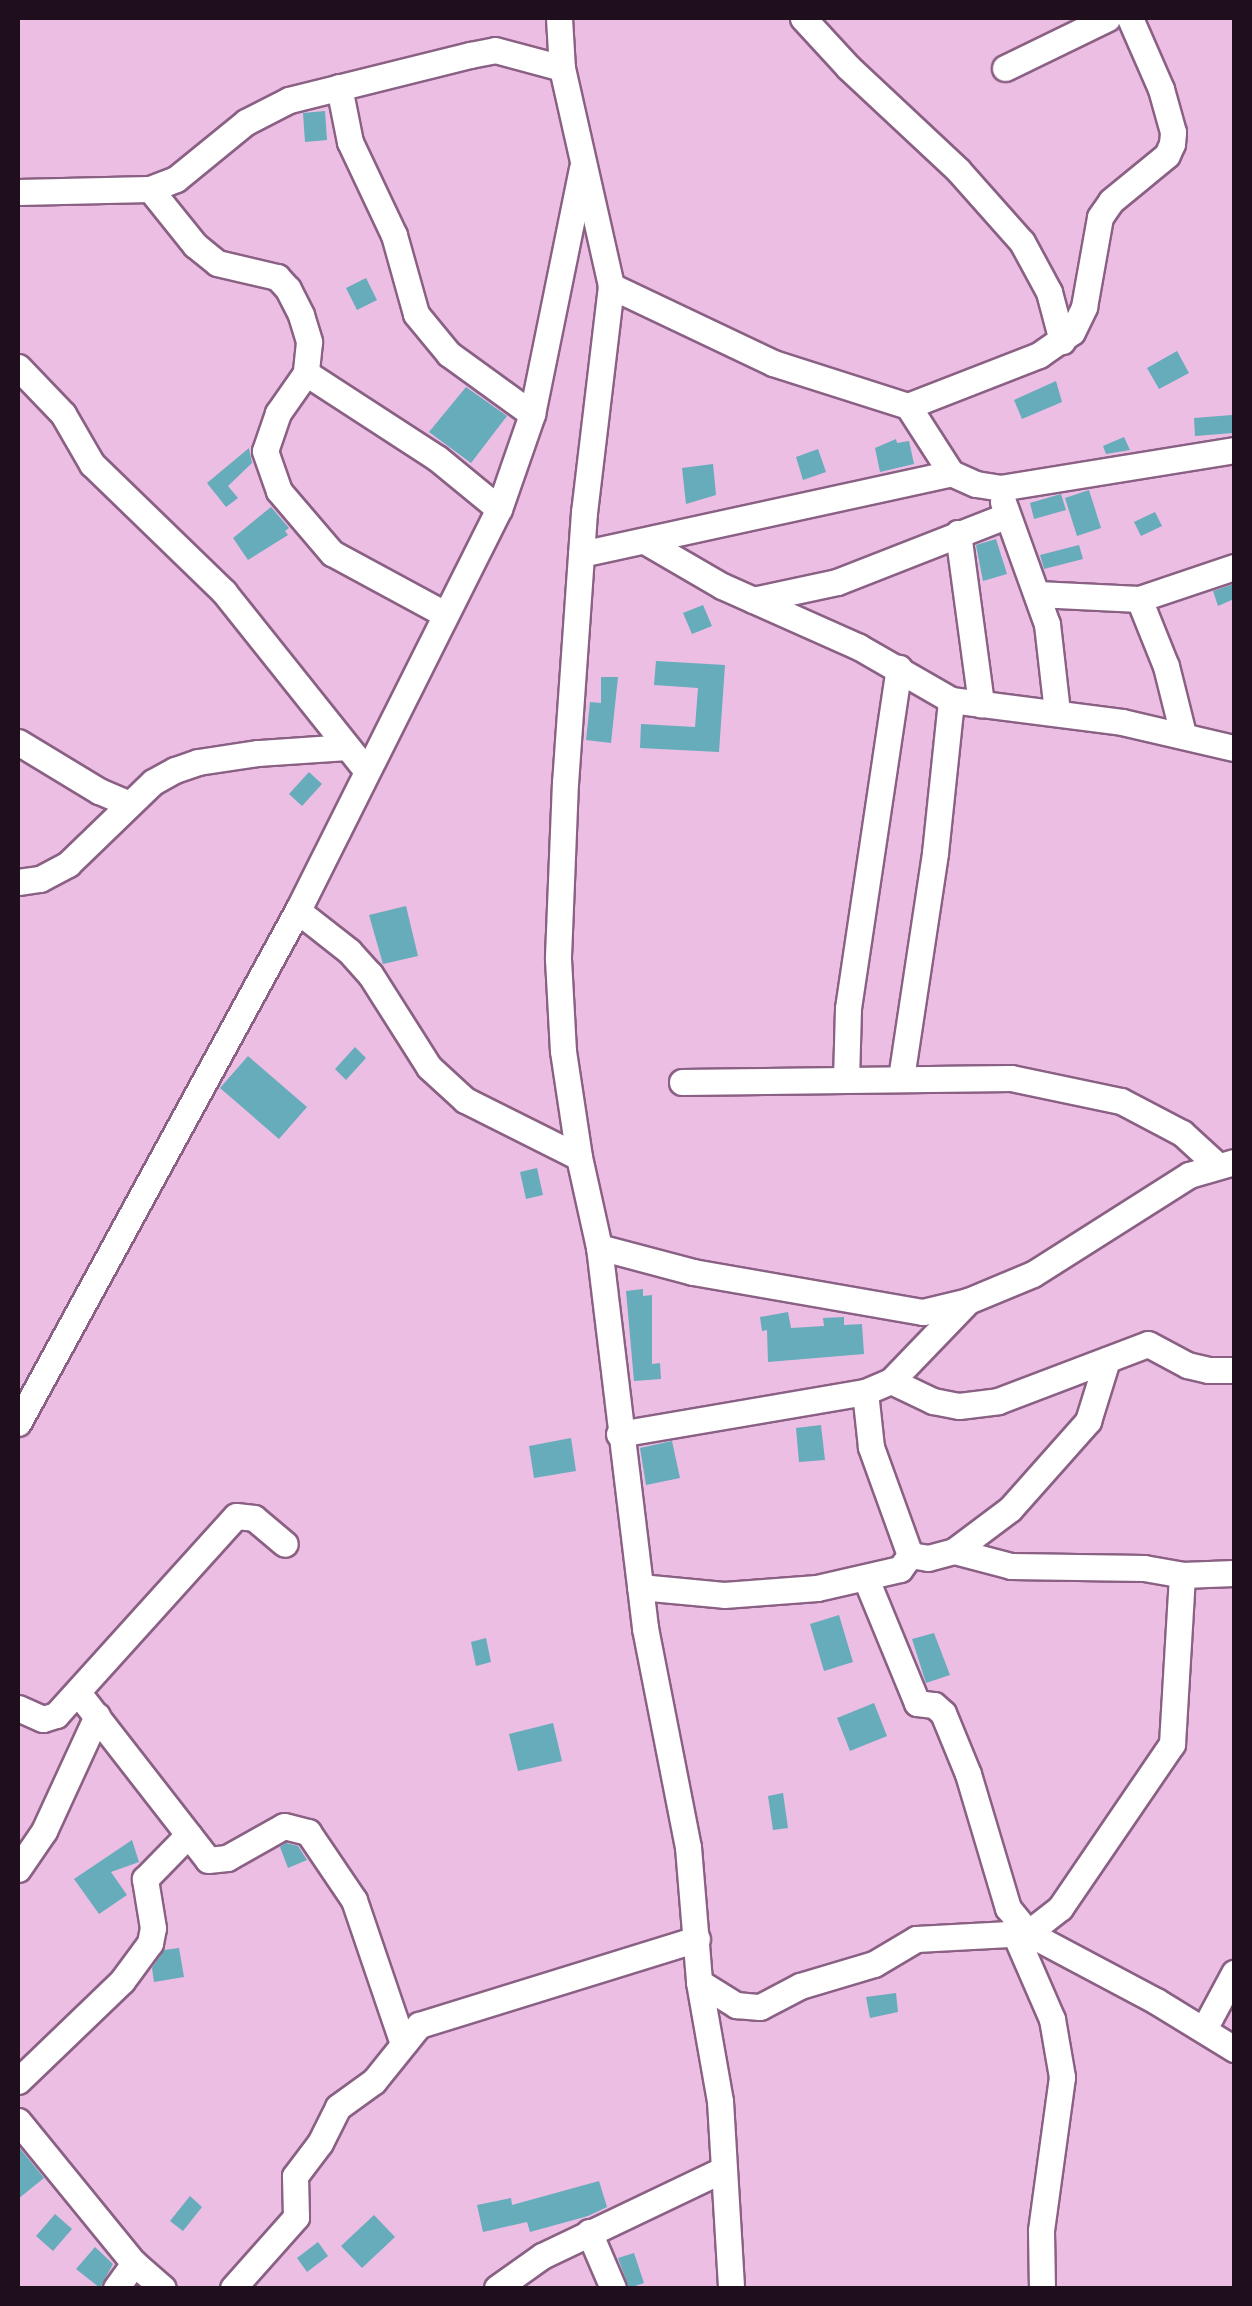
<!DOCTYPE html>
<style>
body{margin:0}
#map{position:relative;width:1252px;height:2306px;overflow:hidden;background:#ecbee4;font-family:Inter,sans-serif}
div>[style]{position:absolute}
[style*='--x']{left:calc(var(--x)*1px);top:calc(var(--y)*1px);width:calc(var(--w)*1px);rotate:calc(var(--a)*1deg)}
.building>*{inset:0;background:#66acba}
.roads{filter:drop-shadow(2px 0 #8a6184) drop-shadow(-2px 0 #8a6184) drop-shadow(0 2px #8a6184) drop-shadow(0 -2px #8a6184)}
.minor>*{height:25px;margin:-12.5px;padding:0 12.5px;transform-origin:12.5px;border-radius:12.5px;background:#fff}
span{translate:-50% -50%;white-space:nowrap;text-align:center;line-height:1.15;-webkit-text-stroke:8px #facbf2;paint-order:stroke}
.frame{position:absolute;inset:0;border:20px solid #1f0f1d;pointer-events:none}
</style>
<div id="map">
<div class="building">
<div style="clip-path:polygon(325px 111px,327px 140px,305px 142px,303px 113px)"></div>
<div style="clip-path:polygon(366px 278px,377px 300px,357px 310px,346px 288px)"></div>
<div style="clip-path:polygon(1177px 351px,1189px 373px,1159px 389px,1147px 368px)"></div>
<div style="clip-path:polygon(1056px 381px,1062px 402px,1022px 419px,1014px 400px)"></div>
<div style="clip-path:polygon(466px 387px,507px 416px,471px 463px,429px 432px)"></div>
<div style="clip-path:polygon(1232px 415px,1233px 433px,1195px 436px,1194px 418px)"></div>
<div style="clip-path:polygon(1124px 437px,1130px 450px,1106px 454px,1103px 446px)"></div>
<div style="clip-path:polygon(896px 439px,897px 443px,909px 441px,914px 464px,880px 472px,875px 448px)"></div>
<div style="clip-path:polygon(249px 448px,252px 463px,228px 486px,238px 498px,226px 507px,207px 483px)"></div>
<div style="clip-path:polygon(818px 449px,826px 472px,803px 480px,796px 457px)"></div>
<div style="clip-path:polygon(713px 464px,716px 495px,686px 504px,682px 468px)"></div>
<div style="clip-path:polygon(1089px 490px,1101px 528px,1077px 536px,1065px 498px)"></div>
<div style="clip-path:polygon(1061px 494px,1066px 510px,1034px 519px,1030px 503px)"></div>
<div style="clip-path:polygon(271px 507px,289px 528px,285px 531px,288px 535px,248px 560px,233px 538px)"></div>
<div style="clip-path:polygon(1155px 512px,1162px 526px,1141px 536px,1134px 522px)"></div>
<div style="clip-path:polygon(996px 539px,1007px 574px,983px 581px,976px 545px)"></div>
<div style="clip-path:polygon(1079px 545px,1083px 559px,1044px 569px,1040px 555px)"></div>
<div style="clip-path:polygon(1234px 584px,1234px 599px,1218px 606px,1213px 591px)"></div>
<div style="clip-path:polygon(703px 605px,712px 626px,692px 634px,683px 613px)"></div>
<div style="clip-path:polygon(656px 661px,725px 665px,719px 752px,640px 748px,641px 724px,695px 727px,698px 688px,654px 685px)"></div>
<div style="clip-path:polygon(601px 677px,618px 677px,611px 743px,586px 740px,590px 702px,601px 703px)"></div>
<div style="clip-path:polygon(309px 772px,322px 784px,302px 806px,289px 794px)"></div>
<div style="clip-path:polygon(406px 906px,418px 956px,383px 964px,369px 915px)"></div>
<div style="clip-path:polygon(355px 1047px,366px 1058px,346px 1080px,335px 1069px)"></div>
<div style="clip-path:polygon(248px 1056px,307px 1107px,279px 1139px,220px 1088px)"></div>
<div style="clip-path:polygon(537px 1168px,543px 1195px,526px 1199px,520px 1172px)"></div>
<div style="clip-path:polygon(643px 1289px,643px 1296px,652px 1295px,652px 1364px,660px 1363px,661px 1379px,634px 1381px,626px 1291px)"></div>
<div style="clip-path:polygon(788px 1312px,791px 1328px,824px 1326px,823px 1318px,844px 1317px,844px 1325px,862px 1324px,864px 1354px,768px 1362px,767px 1330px,762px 1331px,760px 1317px)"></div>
<div style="clip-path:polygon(821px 1425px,825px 1460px,799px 1462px,796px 1428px)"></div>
<div style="clip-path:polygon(571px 1438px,576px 1471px,534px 1478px,529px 1446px)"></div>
<div style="clip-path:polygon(672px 1441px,680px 1478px,646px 1485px,640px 1448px)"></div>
<div style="clip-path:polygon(839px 1615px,853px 1662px,824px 1671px,810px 1624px)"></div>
<div style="clip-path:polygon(934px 1633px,950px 1675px,926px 1683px,912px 1639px)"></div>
<div style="clip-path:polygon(486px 1638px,491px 1662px,476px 1666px,471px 1642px)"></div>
<div style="clip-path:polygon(874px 1703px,887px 1736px,850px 1751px,837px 1718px)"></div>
<div style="clip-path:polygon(553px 1723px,562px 1761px,518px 1771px,509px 1734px)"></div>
<div style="clip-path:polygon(783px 1793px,788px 1828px,773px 1830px,768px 1796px)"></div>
<div style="clip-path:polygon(132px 1840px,139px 1862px,111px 1872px,127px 1895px,99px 1914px,74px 1879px)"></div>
<div style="clip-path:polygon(286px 1843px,298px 1846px,307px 1860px,288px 1868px,280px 1847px)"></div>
<div style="clip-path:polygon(179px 1948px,184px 1977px,154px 1982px,152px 1968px,164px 1950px)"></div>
<div style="clip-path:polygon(896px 1993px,898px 2012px,870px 2018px,866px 1997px)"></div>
<div style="clip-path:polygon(18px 2146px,44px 2178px,18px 2199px)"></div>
<div style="clip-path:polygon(599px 2181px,607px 2207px,588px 2216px,530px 2232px,527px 2222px,483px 2232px,477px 2205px,511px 2198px,512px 2205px)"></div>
<div style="clip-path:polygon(190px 2196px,202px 2207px,183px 2231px,170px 2221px)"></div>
<div style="clip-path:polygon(55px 2214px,72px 2229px,53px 2251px,36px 2236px)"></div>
<div style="clip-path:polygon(374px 2215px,395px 2237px,362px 2268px,341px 2246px)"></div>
<div style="clip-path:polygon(318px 2242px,328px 2256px,307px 2272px,297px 2258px)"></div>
<div style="clip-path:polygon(95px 2247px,113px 2264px,100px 2288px,76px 2269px)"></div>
<div style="clip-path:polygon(634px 2253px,644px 2283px,629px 2288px,618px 2258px)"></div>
</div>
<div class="roads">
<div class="minor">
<div style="--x:559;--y:18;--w:50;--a:86.6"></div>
<div style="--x:562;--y:68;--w:223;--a:77.3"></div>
<div style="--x:611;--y:286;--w:228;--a:96.8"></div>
<div style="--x:584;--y:512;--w:271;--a:94"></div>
<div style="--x:565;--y:782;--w:177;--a:92.3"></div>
<div style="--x:558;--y:959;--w:92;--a:86.9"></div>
<div style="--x:563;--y:1051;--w:107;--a:81.4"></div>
<div style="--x:579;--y:1157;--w:92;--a:77.5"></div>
<div style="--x:599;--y:1247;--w:384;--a:83.1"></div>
<div style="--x:645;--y:1628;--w:223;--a:78.9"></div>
<div style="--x:688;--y:1847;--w:135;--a:85.3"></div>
<div style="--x:699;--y:1982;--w:121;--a:80"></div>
<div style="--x:720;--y:2101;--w:187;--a:86.6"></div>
<div style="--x:803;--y:18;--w:67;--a:47.4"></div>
<div style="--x:848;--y:67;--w:151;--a:43.1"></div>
<div style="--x:958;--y:170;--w:96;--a:48.4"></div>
<div style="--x:1022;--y:242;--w:57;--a:61.6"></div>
<div style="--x:1049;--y:292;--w:51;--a:75.1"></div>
<div style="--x:1005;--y:68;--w:114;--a:-25.9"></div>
<div style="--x:339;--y:87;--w:56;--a:78.7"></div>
<div style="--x:350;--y:142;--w:103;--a:64.7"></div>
<div style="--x:394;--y:235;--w:82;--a:74.4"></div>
<div style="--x:416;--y:314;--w:52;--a:50.5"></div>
<div style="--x:449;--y:354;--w:102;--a:35.9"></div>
<div style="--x:150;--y:189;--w:72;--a:51.2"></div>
<div style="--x:195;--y:245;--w:28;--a:39"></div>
<div style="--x:217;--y:263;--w:62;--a:13.1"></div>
<div style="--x:277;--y:277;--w:16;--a:47"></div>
<div style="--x:288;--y:289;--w:29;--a:63"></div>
<div style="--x:301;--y:315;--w:28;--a:73"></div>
<div style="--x:309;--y:342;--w:31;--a:96"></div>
<div style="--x:306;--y:373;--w:49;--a:125"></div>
<div style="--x:278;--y:413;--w:40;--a:108.9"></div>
<div style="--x:265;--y:451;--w:42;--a:70.7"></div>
<div style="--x:279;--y:491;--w:82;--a:49.5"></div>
<div style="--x:332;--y:553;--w:126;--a:28.4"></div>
<div style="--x:18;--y:192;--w:132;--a:-1.3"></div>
<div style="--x:150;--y:189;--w:28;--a:-21"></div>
<div style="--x:176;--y:179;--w:90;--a:-39.2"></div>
<div style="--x:246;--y:122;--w:48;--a:-27.1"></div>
<div style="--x:289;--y:100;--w:187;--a:-14"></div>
<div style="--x:470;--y:55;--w:25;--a:-11"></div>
<div style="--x:495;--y:50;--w:69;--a:15"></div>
<div style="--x:611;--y:286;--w:179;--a:25.4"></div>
<div style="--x:773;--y:363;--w:142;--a:17.7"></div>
<div style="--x:908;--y:406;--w:80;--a:57.3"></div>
<div style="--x:951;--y:473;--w:27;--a:24"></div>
<div style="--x:976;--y:484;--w:24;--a:9"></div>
<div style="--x:1000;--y:488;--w:237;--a:-9.2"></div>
<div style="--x:18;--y:367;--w:65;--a:46.2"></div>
<div style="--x:63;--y:414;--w:58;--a:59.9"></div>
<div style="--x:92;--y:464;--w:184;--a:44.1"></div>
<div style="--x:224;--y:592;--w:228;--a:51.4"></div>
<div style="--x:306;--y:373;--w:156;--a:33"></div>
<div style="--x:437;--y:458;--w:80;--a:39.4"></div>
<div style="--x:908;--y:406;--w:141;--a:-21.3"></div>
<div style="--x:1039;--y:355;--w:40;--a:-34.9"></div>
<div style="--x:1072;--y:332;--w:28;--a:-64"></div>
<div style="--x:1084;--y:307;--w:91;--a:-79.9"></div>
<div style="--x:1100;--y:217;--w:19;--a:-55"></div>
<div style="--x:1111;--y:201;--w:72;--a:-39.4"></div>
<div style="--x:1167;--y:155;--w:12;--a:-66"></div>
<div style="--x:1172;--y:144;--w:12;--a:-85"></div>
<div style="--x:1173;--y:132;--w:45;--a:-105.6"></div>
<div style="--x:1161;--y:89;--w:77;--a:-113.6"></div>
<div style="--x:1003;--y:502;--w:130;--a:70.2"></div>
<div style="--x:1047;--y:624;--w:89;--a:83.5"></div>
<div style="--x:958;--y:533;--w:173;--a:82.3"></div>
<div style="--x:648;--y:543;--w:86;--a:30.2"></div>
<div style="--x:722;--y:586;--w:150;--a:24"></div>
<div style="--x:859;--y:647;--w:106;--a:29.9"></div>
<div style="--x:951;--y:700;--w:172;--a:7.3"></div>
<div style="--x:1122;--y:722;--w:115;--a:13.1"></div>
<div style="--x:581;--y:554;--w:379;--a:-12.3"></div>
<div style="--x:1037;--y:594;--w:102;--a:2.8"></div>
<div style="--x:1139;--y:599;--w:100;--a:-18.6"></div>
<div style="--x:1139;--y:599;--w:72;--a:68.1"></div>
<div style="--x:1166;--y:666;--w:70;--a:76"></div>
<div style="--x:753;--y:600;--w:86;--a:-12.1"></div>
<div style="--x:837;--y:582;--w:180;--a:-21.4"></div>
<div style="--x:18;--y:742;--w:95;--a:31.2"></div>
<div style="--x:99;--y:791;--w:33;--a:23"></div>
<div style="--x:18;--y:882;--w:22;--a:-8"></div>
<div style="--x:40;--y:879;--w:32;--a:-28"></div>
<div style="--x:68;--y:864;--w:118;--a:-44"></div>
<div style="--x:153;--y:782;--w:25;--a:-29"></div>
<div style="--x:175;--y:770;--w:24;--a:-19"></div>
<div style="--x:198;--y:762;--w:61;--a:-8.5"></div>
<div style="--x:258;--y:753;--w:88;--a:-3.9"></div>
<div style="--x:298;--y:911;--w:65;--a:38.1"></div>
<div style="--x:349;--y:951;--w:31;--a:48"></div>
<div style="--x:370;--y:974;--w:110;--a:57.6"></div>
<div style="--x:429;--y:1067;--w:49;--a:42.5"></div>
<div style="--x:465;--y:1100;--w:127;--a:26.6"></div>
<div style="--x:901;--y:1078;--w:228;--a:-81.4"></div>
<div style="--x:935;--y:853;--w:154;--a:-84"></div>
<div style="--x:846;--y:1080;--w:72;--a:-88.4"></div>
<div style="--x:848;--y:1008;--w:344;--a:-81.5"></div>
<div style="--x:682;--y:1082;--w:329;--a:-0.7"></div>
<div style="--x:1011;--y:1078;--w:112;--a:11.8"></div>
<div style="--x:1121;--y:1101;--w:69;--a:27.7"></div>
<div style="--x:1182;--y:1133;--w:47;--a:42.4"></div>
<div style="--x:599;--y:1247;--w:97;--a:14.9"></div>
<div style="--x:693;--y:1272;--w:233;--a:9.9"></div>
<div style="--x:923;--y:1312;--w:46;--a:-13.7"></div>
<div style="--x:968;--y:1301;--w:70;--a:-22.6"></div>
<div style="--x:1033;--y:1274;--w:185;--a:-32.4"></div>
<div style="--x:1189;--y:1175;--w:47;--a:-16.1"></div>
<div style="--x:891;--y:1381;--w:47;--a:25.5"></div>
<div style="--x:933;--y:1401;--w:26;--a:11"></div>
<div style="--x:959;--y:1406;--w:39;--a:-7"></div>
<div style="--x:998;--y:1401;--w:160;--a:-20.8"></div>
<div style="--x:1148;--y:1344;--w:44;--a:28.3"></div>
<div style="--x:1187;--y:1365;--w:22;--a:13"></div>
<div style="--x:1208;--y:1370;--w:26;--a:0"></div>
<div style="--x:18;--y:1423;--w:589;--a:-61.39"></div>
<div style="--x:300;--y:906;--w:444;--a:-63.4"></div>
<div style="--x:499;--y:509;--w:101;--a:-70.8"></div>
<div style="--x:532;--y:414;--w:250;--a:-78.5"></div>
<div style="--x:619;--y:1434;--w:250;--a:-9.7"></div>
<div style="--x:865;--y:1392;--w:28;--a:-23"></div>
<div style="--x:891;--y:1381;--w:111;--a:-46.1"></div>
<div style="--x:954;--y:1551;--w:59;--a:14.7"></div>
<div style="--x:1011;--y:1566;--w:133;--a:0.9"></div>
<div style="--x:1144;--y:1568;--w:39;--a:10"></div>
<div style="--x:1182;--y:1575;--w:52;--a:-2.2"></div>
<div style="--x:910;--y:1555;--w:18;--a:9"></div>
<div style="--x:928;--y:1558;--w:27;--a:-15"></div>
<div style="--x:954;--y:1551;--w:70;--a:-36.9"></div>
<div style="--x:1010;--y:1509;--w:118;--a:-48.4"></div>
<div style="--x:1088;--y:1421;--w:64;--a:-72.7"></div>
<div style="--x:866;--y:1579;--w:134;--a:67.6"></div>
<div style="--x:917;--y:1703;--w:17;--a:7"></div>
<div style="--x:934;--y:1705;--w:12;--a:42"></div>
<div style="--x:943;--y:1713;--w:66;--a:67.7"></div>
<div style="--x:968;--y:1774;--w:140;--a:73.4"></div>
<div style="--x:1008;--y:1908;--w:32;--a:51"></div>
<div style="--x:1028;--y:1933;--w:41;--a:-38"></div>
<div style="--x:1060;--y:1908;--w:199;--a:-55.7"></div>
<div style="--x:1172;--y:1744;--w:169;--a:-86.6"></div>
<div style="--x:640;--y:1587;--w:84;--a:5.4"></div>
<div style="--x:724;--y:1595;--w:93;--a:-4.3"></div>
<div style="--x:817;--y:1588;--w:85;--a:-12.9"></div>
<div style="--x:900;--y:1569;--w:17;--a:-54"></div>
<div style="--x:910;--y:1555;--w:115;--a:-109.9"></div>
<div style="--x:871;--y:1447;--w:55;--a:-96.2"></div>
<div style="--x:79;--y:1694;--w:210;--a:52.1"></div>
<div style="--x:208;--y:1860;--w:19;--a:-6"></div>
<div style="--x:227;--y:1858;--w:65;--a:-29.3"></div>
<div style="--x:284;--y:1826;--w:25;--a:14"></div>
<div style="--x:308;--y:1832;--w:82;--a:55.9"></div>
<div style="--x:354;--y:1900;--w:149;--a:71.2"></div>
<div style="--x:18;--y:1708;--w:27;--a:24"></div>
<div style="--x:43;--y:1719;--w:14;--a:-17"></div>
<div style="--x:56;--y:1715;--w:268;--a:-47.9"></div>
<div style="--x:236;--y:1516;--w:18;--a:6"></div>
<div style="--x:254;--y:1518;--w:40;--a:40"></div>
<div style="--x:18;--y:1869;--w:46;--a:-55.6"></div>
<div style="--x:44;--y:1831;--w:127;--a:-65.3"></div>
<div style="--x:1015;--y:1934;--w:93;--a:66.5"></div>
<div style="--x:1052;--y:2019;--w:59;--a:80.2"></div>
<div style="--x:1062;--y:2077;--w:155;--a:97.8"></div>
<div style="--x:1041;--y:2231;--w:57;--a:89"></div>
<div style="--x:699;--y:1982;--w:44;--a:31.9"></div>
<div style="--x:736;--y:2005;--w:24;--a:5"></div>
<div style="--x:760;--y:2007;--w:45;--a:-27.7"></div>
<div style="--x:800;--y:1986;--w:77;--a:-16.6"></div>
<div style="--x:874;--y:1964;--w:49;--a:-30.8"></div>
<div style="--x:916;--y:1939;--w:112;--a:-3.1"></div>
<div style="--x:1028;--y:1933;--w:145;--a:28"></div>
<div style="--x:1156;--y:2001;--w:92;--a:31.6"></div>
<div style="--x:1204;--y:2029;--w:64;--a:-61.8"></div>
<div style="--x:18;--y:2081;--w:144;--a:-43.9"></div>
<div style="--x:122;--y:1981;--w:47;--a:-53.6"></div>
<div style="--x:150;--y:1943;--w:15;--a:-79"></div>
<div style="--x:153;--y:1928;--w:50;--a:-99.3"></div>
<div style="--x:145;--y:1879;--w:62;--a:-45.7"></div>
<div style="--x:18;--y:2121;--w:183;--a:50.8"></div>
<div style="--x:134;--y:2263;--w:38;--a:41"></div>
<div style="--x:589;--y:2232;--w:61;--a:66.8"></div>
<div style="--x:116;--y:2288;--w:31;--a:-54"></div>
<div style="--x:233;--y:2288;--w:95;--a:-48.4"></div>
<div style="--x:296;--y:2217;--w:41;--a:-91.4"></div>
<div style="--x:295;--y:2176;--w:41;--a:-52.9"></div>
<div style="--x:320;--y:2143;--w:40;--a:-63.4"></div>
<div style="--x:338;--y:2107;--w:44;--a:-35.8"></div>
<div style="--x:374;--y:2081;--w:72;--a:-51.2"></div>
<div style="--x:419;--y:2025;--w:291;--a:-17.2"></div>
<div style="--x:497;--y:2288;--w:55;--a:-35.4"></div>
<div style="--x:542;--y:2256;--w:199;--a:-25.5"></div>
</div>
</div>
<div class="frame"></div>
</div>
